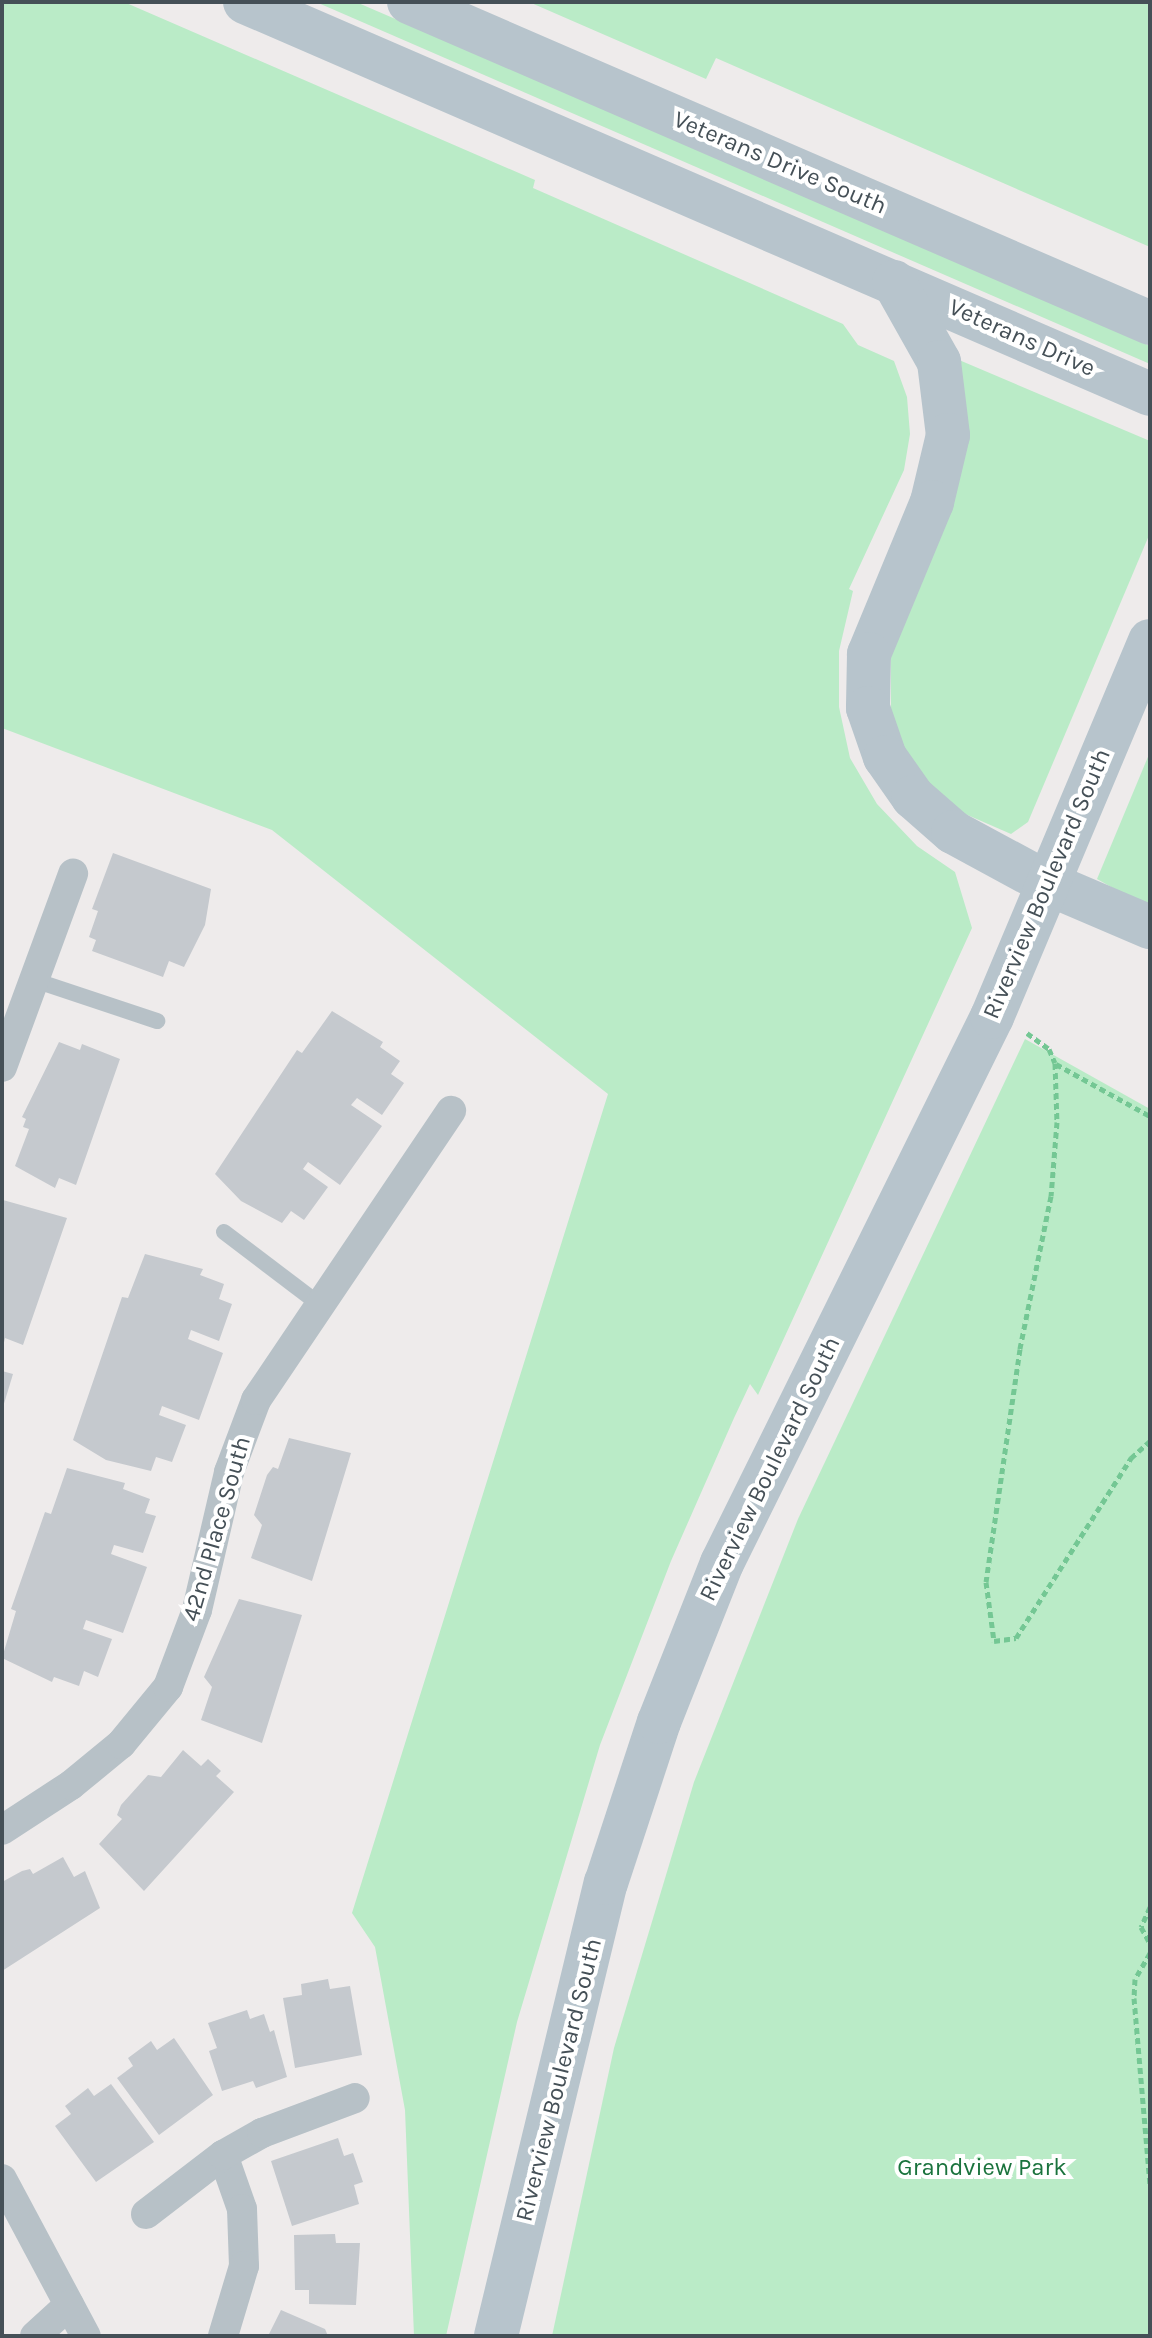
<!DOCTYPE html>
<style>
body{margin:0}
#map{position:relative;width:1152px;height:2338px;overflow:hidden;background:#eeebeb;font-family:Karla,sans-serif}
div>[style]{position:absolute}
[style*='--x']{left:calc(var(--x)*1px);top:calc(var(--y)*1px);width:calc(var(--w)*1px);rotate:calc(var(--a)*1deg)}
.green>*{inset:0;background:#baebc7}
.building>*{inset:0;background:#c5c9ce}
.path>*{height:5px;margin-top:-2.5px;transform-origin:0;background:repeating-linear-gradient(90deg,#74c794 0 6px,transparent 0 10px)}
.lane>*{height:16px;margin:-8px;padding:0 8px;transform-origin:8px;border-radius:8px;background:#b7c1c7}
.street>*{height:30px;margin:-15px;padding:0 15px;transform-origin:15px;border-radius:15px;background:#b7c1c7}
.secondary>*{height:44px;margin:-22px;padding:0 22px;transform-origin:22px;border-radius:22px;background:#b7c4cc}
span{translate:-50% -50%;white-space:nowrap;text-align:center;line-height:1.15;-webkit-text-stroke:8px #fff;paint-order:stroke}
.street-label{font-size:24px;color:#455057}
.park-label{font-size:24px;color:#1a733d}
.frame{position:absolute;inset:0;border:4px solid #455057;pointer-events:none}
</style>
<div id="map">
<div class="green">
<div style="clip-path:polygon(2px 2px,124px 2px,535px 180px,533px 188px,843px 324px,858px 345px,894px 361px,907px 397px,910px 434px,904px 470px,849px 589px,853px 591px,839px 651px,839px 707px,850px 758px,877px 804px,917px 846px,955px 872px,972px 928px,758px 1395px,750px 1384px,734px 1418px,671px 1561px,600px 1745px,517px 2022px,446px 2336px,414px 2336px,405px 2110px,375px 1947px,352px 1913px,608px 1094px,272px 830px,2px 728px)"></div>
<div style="clip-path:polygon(316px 2px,356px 2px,901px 237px,1150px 346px,1150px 364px)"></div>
<div style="clip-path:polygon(529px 2px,1150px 2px,1150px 247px,716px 58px,706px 79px)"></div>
<div style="clip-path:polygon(952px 357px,1150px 441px,1150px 533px,1028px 822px,1011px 834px,956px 810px,912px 766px,891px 723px,891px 645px)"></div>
<div style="clip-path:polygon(1150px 752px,1150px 909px,1097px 879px)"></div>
<div style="clip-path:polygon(1025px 1039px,1150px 1109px,1150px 2336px,552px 2336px,614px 2048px,694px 1782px,798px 1519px)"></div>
</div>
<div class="building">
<div style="clip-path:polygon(113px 853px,211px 889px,205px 925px,184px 967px,169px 961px,163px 977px,92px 951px,96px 940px,89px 937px,98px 911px,92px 909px)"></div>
<div style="clip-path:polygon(332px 1011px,383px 1042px,380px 1047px,400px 1061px,391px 1074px,404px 1083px,382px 1115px,357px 1098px,351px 1105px,382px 1126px,340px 1185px,308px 1162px,303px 1169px,328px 1187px,304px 1220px,291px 1211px,282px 1223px,241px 1201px,215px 1174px,297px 1050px,302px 1053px)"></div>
<div style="clip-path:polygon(59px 1042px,80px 1050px,82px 1044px,120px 1059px,76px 1185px,59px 1178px,55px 1188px,15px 1166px,29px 1129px,23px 1127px,26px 1119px,22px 1117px)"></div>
<div style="clip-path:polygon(3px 1200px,67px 1218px,23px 1345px,5px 1338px,3px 1347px)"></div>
<div style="clip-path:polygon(145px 1254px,203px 1269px,200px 1275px,224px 1284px,219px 1299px,232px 1304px,219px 1341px,191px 1330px,188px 1339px,223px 1353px,199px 1420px,162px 1406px,159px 1415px,186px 1425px,172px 1462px,156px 1457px,151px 1471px,106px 1460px,73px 1440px,122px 1297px,128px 1298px)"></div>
<div style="clip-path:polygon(2px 1371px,13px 1374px,3px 1407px,2px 1407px)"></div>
<div style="clip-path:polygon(289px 1438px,351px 1453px,312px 1581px,251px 1558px,262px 1525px,254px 1515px,267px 1475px,273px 1467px,278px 1469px)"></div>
<div style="clip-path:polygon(67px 1468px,125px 1483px,123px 1489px,150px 1499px,145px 1513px,156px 1516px,143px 1553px,114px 1545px,111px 1554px,147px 1567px,123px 1633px,86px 1620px,83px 1629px,112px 1639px,98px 1677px,84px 1671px,79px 1686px,54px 1677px,52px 1682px,2px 1658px,16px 1611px,11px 1609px,45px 1512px,51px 1514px)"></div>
<div style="clip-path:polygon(239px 1599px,302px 1615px,262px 1743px,201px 1720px,212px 1687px,204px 1677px)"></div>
<div style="clip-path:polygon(183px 1750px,201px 1766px,208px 1759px,221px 1771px,216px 1776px,234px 1792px,144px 1891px,99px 1844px,122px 1819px,117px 1815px,121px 1805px,148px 1775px,161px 1777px)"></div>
<div style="clip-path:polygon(63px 1857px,74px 1877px,85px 1871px,100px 1908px,2px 1971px,2px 1882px,22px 1871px,30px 1869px,33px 1874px)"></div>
<div style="clip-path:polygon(328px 1979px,330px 1989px,350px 1986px,362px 2055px,295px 2068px,283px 1998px,302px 1995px,301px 1984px)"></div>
<div style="clip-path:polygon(247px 2010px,250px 2019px,264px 2014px,270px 2032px,274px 2030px,287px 2077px,256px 2088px,253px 2081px,222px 2091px,209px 2051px,217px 2048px,208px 2023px)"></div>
<div style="clip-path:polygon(174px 2038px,213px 2095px,159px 2135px,117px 2078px,133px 2066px,128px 2058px,151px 2041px,157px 2050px)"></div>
<div style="clip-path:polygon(111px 2084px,154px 2142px,96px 2182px,55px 2126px,71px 2114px,65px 2106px,88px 2088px,94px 2096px)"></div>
<div style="clip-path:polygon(338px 2138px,344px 2156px,353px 2153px,363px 2182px,354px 2185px,359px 2204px,292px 2226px,271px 2161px)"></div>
<div style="clip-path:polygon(335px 2234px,336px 2243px,360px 2243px,356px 2305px,309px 2304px,309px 2290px,295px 2290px,294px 2235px)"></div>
<div style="clip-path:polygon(281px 2310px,325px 2329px,328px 2336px,268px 2336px)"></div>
</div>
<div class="path">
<div style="--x:1027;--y:1033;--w:27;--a:36"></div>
<div style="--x:1049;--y:1049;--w:15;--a:67"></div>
<div style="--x:1055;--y:1063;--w:59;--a:88.1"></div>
<div style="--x:1057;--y:1122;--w:74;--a:94.6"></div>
<div style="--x:1051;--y:1196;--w:156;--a:101.5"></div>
<div style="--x:1020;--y:1349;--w:235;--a:98.3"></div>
<div style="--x:986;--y:1582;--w:60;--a:82.3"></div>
<div style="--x:994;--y:1641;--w:22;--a:-8"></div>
<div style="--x:1016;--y:1638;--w:214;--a:-57.4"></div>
<div style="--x:1131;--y:1458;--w:25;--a:-42"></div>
<div style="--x:1056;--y:1064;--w:107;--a:29"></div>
<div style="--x:1150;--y:1907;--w:22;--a:114"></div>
<div style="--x:1141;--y:1927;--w:18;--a:61"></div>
<div style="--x:1150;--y:1953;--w:30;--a:120"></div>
<div style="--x:1135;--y:1979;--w:19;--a:93"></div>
<div style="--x:1134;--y:1998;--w:187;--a:85.1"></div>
</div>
<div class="lane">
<div style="--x:34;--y:980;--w:130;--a:18.4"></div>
<div style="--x:224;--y:1232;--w:121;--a:37.2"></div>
</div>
<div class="street">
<div style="--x:2;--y:1067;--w:206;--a:-69.8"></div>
<div style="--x:2;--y:1830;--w:82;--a:-33.1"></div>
<div style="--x:71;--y:1785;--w:65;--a:-39.4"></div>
<div style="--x:121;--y:1744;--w:74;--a:-50.5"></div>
<div style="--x:168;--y:1687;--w:82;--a:-69.4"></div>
<div style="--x:197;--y:1610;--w:142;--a:-76.9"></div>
<div style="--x:229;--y:1472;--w:77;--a:-69.4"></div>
<div style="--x:256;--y:1400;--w:349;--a:-56"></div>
<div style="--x:223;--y:2155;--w:57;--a:70.6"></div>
<div style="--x:242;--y:2209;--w:57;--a:88"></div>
<div style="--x:244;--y:2266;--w:73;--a:106.7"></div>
<div style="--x:2;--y:2179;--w:178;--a:61.9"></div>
<div style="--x:146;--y:2214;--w:97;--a:-37.5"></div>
<div style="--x:223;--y:2155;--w:45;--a:-29.4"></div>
<div style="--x:262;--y:2133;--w:99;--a:-20.6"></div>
<div style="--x:35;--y:2336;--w:46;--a:-42.4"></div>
</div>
<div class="secondary">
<div style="--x:245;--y:2;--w:986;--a:23.42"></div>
<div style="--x:409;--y:2;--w:808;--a:23.42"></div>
<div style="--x:894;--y:282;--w:92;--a:60.6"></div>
<div style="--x:939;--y:362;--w:74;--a:83"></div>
<div style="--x:948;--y:435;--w:69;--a:103.4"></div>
<div style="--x:932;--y:502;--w:165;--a:112.5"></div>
<div style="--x:869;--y:654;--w:54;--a:91.1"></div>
<div style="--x:868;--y:708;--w:52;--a:70.9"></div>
<div style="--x:885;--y:757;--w:49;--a:55"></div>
<div style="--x:913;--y:797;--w:53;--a:41.2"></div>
<div style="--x:953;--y:832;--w:109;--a:28.4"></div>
<div style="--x:1049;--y:884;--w:110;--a:23.1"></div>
<div style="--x:496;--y:2336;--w:466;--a:-76.4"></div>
<div style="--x:606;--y:1883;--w:169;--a:-71.8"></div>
<div style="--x:659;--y:1722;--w:171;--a:-68.4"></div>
<div style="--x:722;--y:1563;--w:609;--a:-63.69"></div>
<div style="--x:992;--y:1017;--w:408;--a:-67.2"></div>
</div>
<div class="street-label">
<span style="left:780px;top:163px;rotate:23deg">Veterans Drive South</span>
<span style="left:1022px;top:338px;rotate:24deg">Veterans Drive</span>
<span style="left:1047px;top:884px;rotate:-67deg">Riverview Boulevard South</span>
<span style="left:770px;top:1469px;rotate:-64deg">Riverview Boulevard South</span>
<span style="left:217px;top:1529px;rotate:-74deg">42nd Place South</span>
<span style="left:559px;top:2080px;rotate:-76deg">Riverview Boulevard South</span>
</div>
<div class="park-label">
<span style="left:982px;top:2168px">Grandview Park</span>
</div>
<div class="frame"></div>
</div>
